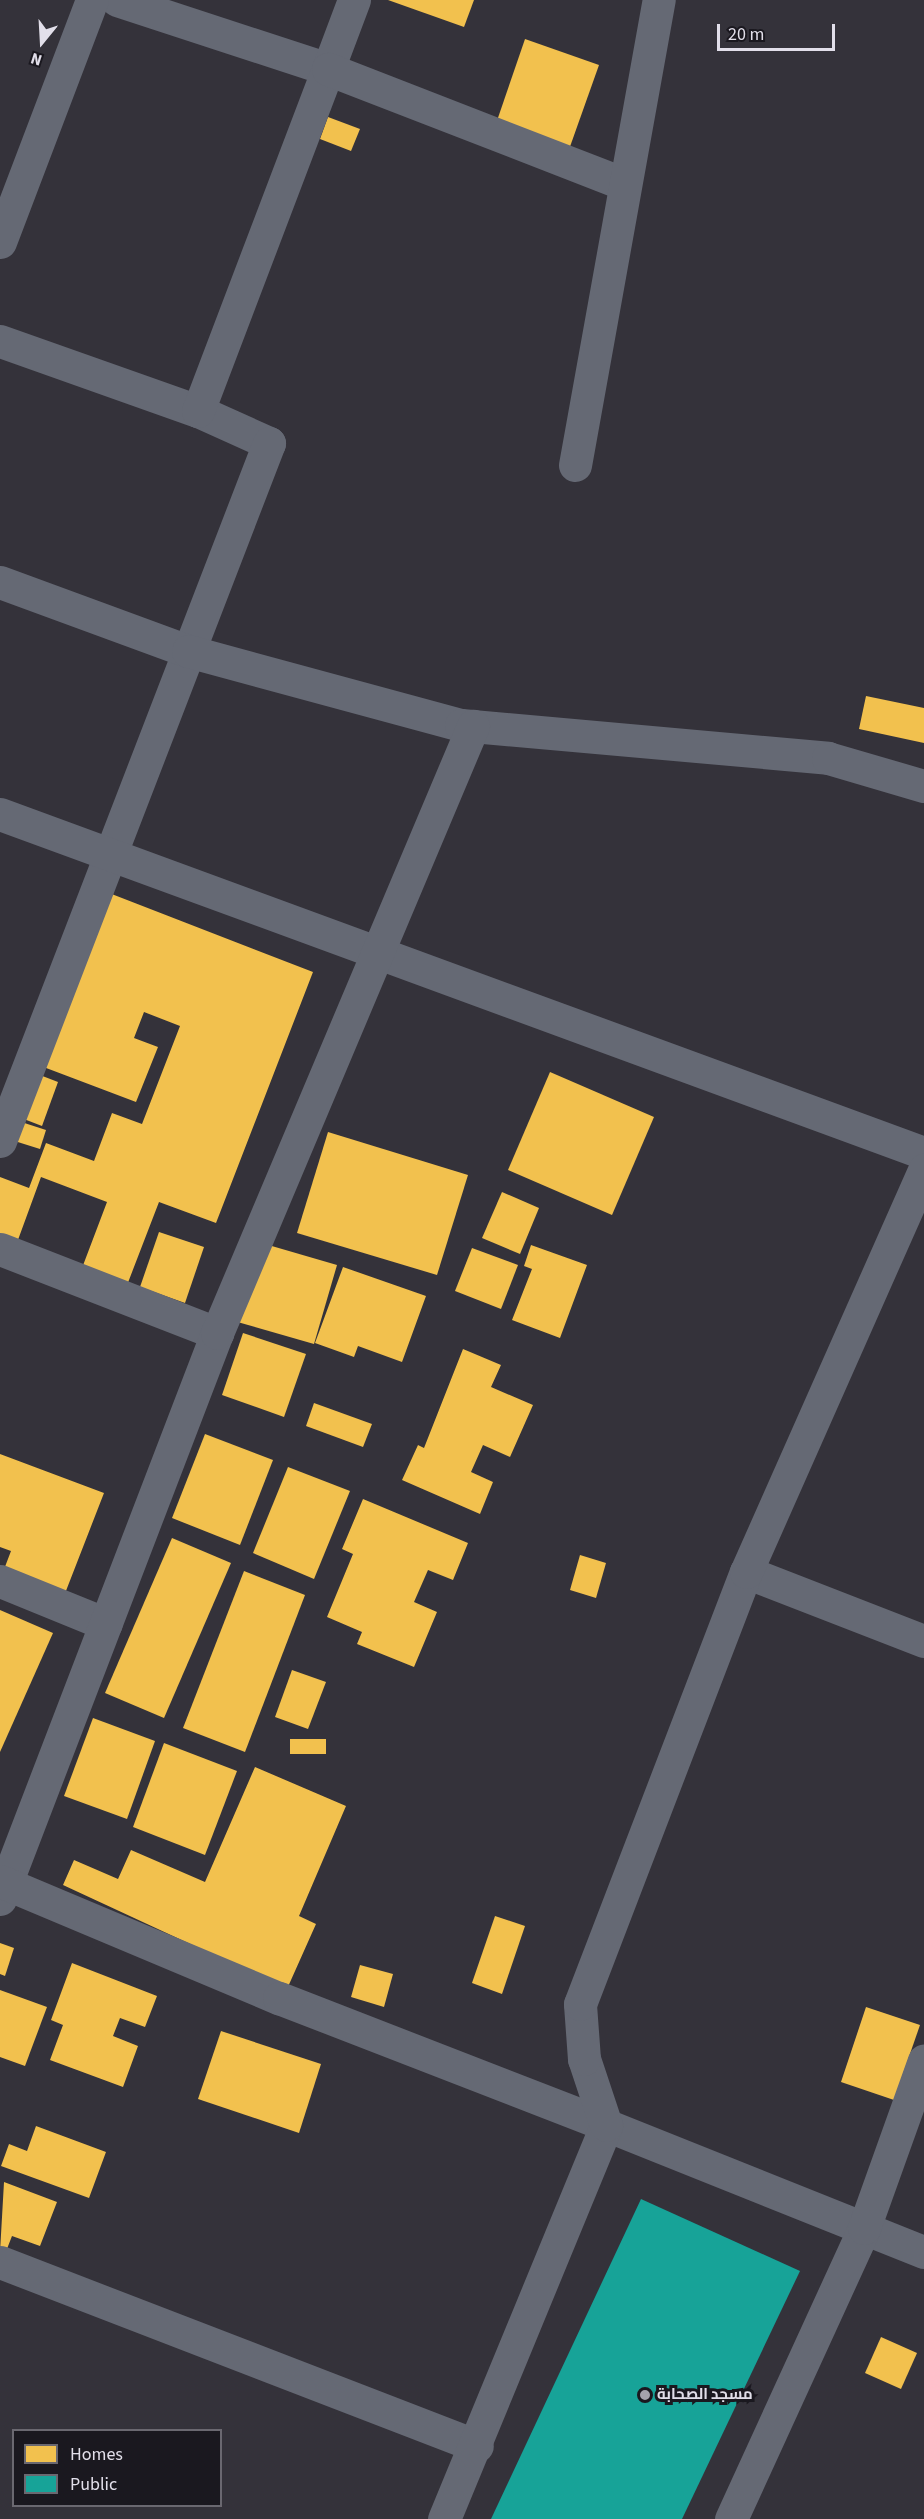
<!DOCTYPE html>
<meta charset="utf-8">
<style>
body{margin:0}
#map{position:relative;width:924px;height:2519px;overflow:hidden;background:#34323a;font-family:"Source Sans 3",Cairo,sans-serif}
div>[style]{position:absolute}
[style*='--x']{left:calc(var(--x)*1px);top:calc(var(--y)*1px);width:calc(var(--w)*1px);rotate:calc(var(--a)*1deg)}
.homes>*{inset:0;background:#f2c14e}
.public>*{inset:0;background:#17a398}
.minor>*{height:33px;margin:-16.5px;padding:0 16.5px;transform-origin:16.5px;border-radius:16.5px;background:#656974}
.tertiary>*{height:33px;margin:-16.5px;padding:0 16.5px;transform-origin:16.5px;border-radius:16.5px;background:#656974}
.dots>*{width:16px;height:16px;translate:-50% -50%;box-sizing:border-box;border:3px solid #1a181f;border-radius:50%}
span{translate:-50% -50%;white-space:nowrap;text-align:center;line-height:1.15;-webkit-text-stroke:6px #1a181f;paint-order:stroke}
.poi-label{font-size:15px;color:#e2dfea;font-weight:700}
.left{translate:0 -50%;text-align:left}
.legend{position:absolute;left:12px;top:2429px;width:210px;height:78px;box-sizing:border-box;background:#1a181f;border:2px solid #6a6870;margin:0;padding:8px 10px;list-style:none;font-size:18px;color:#e2dfea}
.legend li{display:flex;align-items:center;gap:12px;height:30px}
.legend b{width:30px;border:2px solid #6a6870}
.north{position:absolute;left:12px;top:12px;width:60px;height:60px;-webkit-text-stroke:4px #1a181f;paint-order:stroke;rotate:198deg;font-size:16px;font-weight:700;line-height:24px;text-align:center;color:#e2dfea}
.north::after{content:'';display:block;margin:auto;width:21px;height:27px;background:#e2dfea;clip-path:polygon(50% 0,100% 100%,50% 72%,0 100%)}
.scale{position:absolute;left:717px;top:24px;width:118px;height:27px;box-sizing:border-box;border:3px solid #e2dfea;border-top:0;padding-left:8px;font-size:18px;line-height:21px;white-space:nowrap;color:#e2dfea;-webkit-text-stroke:4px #1a181f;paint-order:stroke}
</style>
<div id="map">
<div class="homes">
<div style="clip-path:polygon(388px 0,474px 0,464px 27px)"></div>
<div style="clip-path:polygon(525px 39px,599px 65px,561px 172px,488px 147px)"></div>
<div style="clip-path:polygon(328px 117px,360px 129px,351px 151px,320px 139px)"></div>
<div style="clip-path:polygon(866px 696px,924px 708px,924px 743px,859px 729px)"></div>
<div style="clip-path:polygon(91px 886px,313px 972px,216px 1223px,159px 1202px,124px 1293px,79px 1276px,107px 1202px,41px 1177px,11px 1259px,0 1255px,0 1177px,29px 1188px,46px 1143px,94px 1161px,112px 1113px,142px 1124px,180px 1026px,144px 1012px,134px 1038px,158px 1047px,136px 1102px,25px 1060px)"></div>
<div style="clip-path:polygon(32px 1072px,58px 1082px,42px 1126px,16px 1116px)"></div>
<div style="clip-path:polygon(550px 1072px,654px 1117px,612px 1215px,508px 1170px)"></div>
<div style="clip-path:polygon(12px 1119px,46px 1130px,40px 1149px,5px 1138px)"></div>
<div style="clip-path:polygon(328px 1132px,468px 1175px,437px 1275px,297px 1233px)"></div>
<div style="clip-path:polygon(502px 1192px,539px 1208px,520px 1254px,482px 1238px)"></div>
<div style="clip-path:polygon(159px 1232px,204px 1247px,185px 1303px,140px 1287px)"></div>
<div style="clip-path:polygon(258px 1242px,337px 1265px,314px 1344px,234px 1321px)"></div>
<div style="clip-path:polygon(531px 1245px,587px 1265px,560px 1338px,512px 1320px,532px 1269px,524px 1266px)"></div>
<div style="clip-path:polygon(472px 1248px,518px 1265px,501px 1309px,455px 1291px)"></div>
<div style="clip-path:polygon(343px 1267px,426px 1296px,402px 1362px,358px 1346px,354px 1357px,315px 1343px)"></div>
<div style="clip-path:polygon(243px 1333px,306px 1354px,284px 1417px,222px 1395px)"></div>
<div style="clip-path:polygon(463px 1349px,501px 1365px,491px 1387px,533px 1405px,510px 1457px,483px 1445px,471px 1472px,493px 1482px,480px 1514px,402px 1480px,418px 1445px,424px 1448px)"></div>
<div style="clip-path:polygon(314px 1403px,372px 1424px,363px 1447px,306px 1426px)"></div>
<div style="clip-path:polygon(205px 1434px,273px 1460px,240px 1545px,172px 1518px)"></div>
<div style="clip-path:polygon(0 1454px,104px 1493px,64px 1596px,3px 1572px,11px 1551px,0 1547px)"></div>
<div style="clip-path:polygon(288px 1467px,350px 1491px,314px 1579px,253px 1553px)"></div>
<div style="clip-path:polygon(363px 1499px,468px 1543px,453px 1580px,428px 1570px,414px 1602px,437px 1612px,414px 1667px,357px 1644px,362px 1632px,327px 1617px,353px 1554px,342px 1549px)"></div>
<div style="clip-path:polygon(172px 1538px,231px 1563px,164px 1718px,105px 1693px)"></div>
<div style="clip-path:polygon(580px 1555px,606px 1563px,596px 1598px,570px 1590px)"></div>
<div style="clip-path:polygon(244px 1571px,305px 1595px,245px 1752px,183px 1728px)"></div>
<div style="clip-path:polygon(0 1610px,53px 1633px,0 1752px)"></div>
<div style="clip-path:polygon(292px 1670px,326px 1682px,308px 1729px,275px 1717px)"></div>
<div style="clip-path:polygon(93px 1718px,155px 1741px,127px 1819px,64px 1796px)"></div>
<div style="clip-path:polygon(290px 1739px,326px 1739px,326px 1754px,290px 1754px)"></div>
<div style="clip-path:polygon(164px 1743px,237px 1771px,205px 1855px,133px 1827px)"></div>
<div style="clip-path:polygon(255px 1767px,346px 1806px,299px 1916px,316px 1924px,287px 1989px,63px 1885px,74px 1860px,118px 1879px,131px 1850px,205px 1882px)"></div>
<div style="clip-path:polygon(495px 1916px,525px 1926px,502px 1994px,472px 1983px)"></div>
<div style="clip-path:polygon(0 1943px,14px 1948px,5px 1976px,0 1974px)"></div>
<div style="clip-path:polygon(72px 1963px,157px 1996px,145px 2027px,120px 2018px,113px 2036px,138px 2046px,123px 2087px,50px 2060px,63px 2025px,51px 2020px)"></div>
<div style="clip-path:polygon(360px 1965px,393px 1974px,384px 2007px,351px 1997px)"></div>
<div style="clip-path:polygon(0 1990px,47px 2007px,25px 2066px,0 2057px)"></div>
<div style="clip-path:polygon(866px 2007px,920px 2025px,894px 2100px,841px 2082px)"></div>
<div style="clip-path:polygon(221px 2031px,321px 2064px,299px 2133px,198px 2099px)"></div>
<div style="clip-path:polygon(36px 2126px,106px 2152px,89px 2198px,1px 2166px,9px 2144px,27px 2151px)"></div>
<div style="clip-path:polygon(4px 2182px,57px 2202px,40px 2246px,12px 2236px,5px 2254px,0 2252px)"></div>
<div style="clip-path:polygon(881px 2337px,917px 2353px,901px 2389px,865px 2373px)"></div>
</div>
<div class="public">
<div style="clip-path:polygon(641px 2199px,800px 2271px,682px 2519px,491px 2519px)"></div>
</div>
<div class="minor">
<div style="--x:117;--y:0;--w:222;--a:18.1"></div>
<div style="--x:328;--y:69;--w:74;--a:-69.4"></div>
<div style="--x:0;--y:242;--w:259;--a:-69.2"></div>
<div style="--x:0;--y:341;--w:210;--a:19.5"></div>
<div style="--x:198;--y:411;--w:78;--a:24.3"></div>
<div style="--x:269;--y:443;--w:748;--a:111.08"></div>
<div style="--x:198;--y:411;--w:366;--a:-69.2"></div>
<div style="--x:328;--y:69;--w:318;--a:21.2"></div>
<div style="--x:575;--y:465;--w:473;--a:-79.8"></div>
<div style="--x:0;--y:582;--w:200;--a:20.2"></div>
<div style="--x:188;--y:651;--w:283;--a:15.2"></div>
<div style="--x:461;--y:725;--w:368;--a:5.1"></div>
<div style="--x:828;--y:758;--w:100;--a:16.3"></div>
<div style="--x:0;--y:814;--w:984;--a:20.15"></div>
<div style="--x:0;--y:1249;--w:233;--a:21.2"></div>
<div style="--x:746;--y:1572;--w:191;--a:21.2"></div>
<div style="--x:0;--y:1581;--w:114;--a:22.1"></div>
<div style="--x:0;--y:1899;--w:606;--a:-69.02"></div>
<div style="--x:217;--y:1333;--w:659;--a:-67.13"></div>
<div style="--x:606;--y:2125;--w:342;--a:21.8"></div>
<div style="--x:0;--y:2262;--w:511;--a:21.09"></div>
<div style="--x:731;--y:2519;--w:320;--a:-65.4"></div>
<div style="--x:864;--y:2228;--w:178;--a:-70.3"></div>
</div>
<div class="tertiary">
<div style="--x:0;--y:1881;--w:303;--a:22.8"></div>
<div style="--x:279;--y:1998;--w:351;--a:21.2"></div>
<div style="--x:444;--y:2519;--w:426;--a:-67.6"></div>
<div style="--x:606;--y:2125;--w:70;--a:-108.4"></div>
<div style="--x:584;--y:2059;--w:55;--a:-94.2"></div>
<div style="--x:580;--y:2004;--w:463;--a:-69"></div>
<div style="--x:746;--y:1572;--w:440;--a:-66.1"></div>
</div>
<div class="dots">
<div style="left:645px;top:2395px;background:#a5a2ac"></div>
</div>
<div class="poi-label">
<span class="left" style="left:657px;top:2395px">مسجد الصحابة</span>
</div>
<ul class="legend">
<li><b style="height:16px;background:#f2c14e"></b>Homes</li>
<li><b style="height:16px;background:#17a398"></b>Public</li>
</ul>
<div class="north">N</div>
<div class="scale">20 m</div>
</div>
